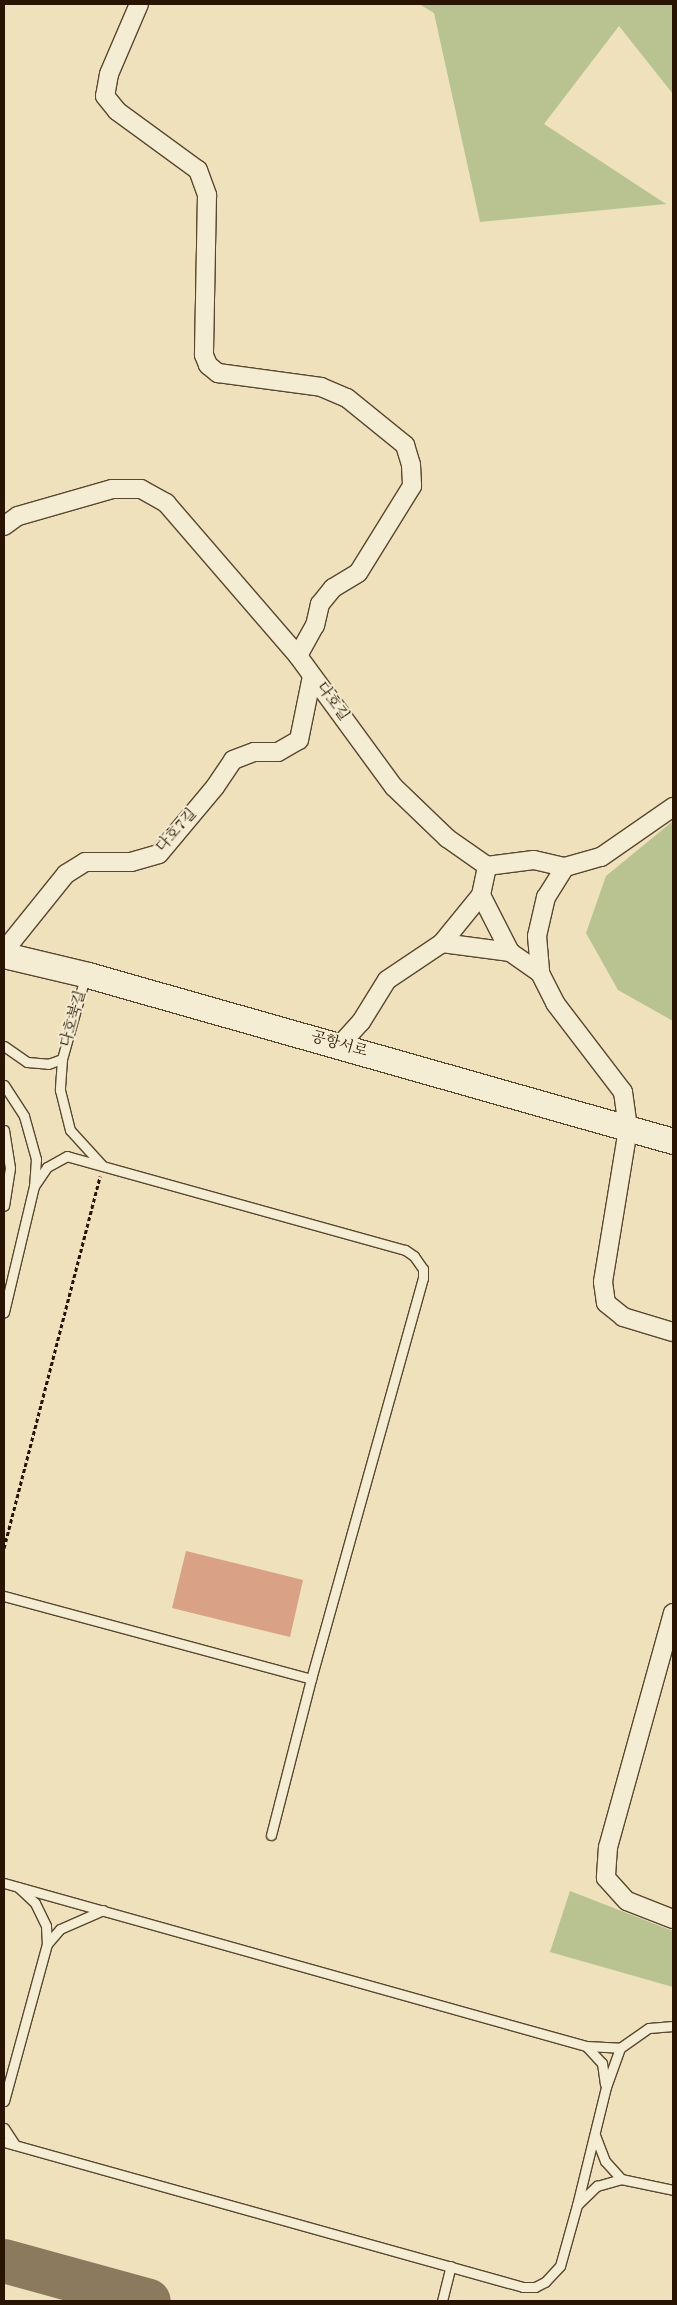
<!DOCTYPE html>
<meta charset="utf-8">
<style>
body{margin:0}
#map{position:relative;width:677px;height:2305px;overflow:hidden;background:#eee1bc;font-family:"Old Standard TT","Noto Serif KR",serif}
div>[style]{position:absolute}
[style*='--x']{left:calc(var(--x)*1px);top:calc(var(--y)*1px);width:calc(var(--w)*1px);rotate:calc(var(--a)*1deg)}
.green>*{inset:0;background:#b9c391}
.taxiway>*{height:44px;margin:-22px;padding:0 22px;transform-origin:22px;border-radius:22px;background:#8b7a5e}
.building>*{inset:0;background:#d9a287}
.path>*{height:3px;margin-top:-1.5px;transform-origin:0;background:repeating-linear-gradient(90deg,#281400 0 4px,transparent 0 6.5px)}
.roads{filter:drop-shadow(1px 0 #5a472f) drop-shadow(-1px 0 #5a472f) drop-shadow(0 1px #5a472f) drop-shadow(0 -1px #5a472f)}
.lane>*{height:9px;margin:-4.5px;padding:0 4.5px;transform-origin:4.5px;border-radius:4.5px;background:#f4ecd3}
.street>*{height:18px;margin:-9px;padding:0 9px;transform-origin:9px;border-radius:9px;background:#f4ecd3}
.secondary>*{height:25px;margin:-12.5px;padding:0 12.5px;transform-origin:12.5px;border-radius:12.5px;background:#f4ecd3}
span{translate:-50% -50%;white-space:nowrap;text-align:center;line-height:1.15;-webkit-text-stroke:4px #f4ecd3;paint-order:stroke}
.street-label{font-size:15px;color:#281400}
.frame{position:absolute;inset:0;border:5px solid #281400;pointer-events:none}
</style>
<div id="map">
<div class="green">
<div style="clip-path:polygon(419px 4px,673px 4px,673px 94px,619px 26px,544px 124px,666px 204px,480px 222px,434px 13px)"></div>
<div style="clip-path:polygon(673px 821px,673px 1021px,618px 990px,586px 933px,606px 876px)"></div>
<div style="clip-path:polygon(570px 1891px,673px 1931px,673px 1987px,550px 1952px)"></div>
</div>
<div class="taxiway">
<div style="--x:4;--y:2261;--w:150;--a:15.4"></div>
</div>
<div class="building">
<div style="clip-path:polygon(186px 1551px,303px 1580px,290px 1637px,172px 1608px)"></div>
</div>
<div class="path">
<div style="--x:4;--y:1548;--w:384;--a:-75.5"></div>
</div>
<div class="roads">
<div class="lane">
<div style="--x:4;--y:1046;--w:28;--a:35"></div>
<div style="--x:27;--y:1062;--w:21;--a:5"></div>
<div style="--x:48;--y:1064;--w:15;--a:-20"></div>
<div style="--x:62;--y:1059;--w:85;--a:-74.3"></div>
<div style="--x:62;--y:1059;--w:31;--a:94"></div>
<div style="--x:60;--y:1090;--w:41;--a:76"></div>
<div style="--x:70;--y:1130;--w:47;--a:47.6"></div>
<div style="--x:4;--y:1085;--w:37;--a:57"></div>
<div style="--x:24;--y:1116;--w:45;--a:74.4"></div>
<div style="--x:36;--y:1159;--w:27;--a:94"></div>
<div style="--x:34;--y:1186;--w:130;--a:103.4"></div>
<div style="--x:4;--y:1130;--w:38;--a:81"></div>
<div style="--x:10;--y:1168;--w:38;--a:99"></div>
<div style="--x:4;--y:1596;--w:318;--a:15.1"></div>
<div style="--x:311;--y:1679;--w:416;--a:-74.4"></div>
<div style="--x:423;--y:1278;--w:9;--a:-90"></div>
<div style="--x:423;--y:1269;--w:16;--a:-125"></div>
<div style="--x:414;--y:1256;--w:11;--a:-146"></div>
<div style="--x:405;--y:1250;--w:351;--a:-164.5"></div>
<div style="--x:67;--y:1156;--w:23;--a:151"></div>
<div style="--x:47;--y:1167;--w:23;--a:124"></div>
<div style="--x:271;--y:1835;--w:161;--a:-75.6"></div>
<div style="--x:4;--y:1883;--w:604;--a:15.65"></div>
<div style="--x:586;--y:2046;--w:34;--a:3"></div>
<div style="--x:620;--y:2048;--w:41;--a:109.7"></div>
<div style="--x:606;--y:2087;--w:122;--a:103.8"></div>
<div style="--x:18;--y:1887;--w:23;--a:43"></div>
<div style="--x:35;--y:1903;--w:25;--a:64"></div>
<div style="--x:46;--y:1926;--w:18;--a:87"></div>
<div style="--x:586;--y:2046;--w:23;--a:47"></div>
<div style="--x:602;--y:2063;--w:21;--a:82"></div>
<div style="--x:620;--y:2048;--w:35;--a:-35"></div>
<div style="--x:649;--y:2028;--w:24;--a:-5"></div>
<div style="--x:4;--y:2101;--w:163;--a:-74.7"></div>
<div style="--x:47;--y:1944;--w:20;--a:-49"></div>
<div style="--x:60;--y:1929;--w:47;--a:-23.8"></div>
<div style="--x:4;--y:2128;--w:20;--a:57"></div>
<div style="--x:595;--y:2135;--w:28;--a:69"></div>
<div style="--x:605;--y:2161;--w:24;--a:48"></div>
<div style="--x:4;--y:2142;--w:539;--a:15.61"></div>
<div style="--x:523;--y:2287;--w:12;--a:0"></div>
<div style="--x:535;--y:2287;--w:11;--a:-27"></div>
<div style="--x:545;--y:2282;--w:22;--a:-47"></div>
<div style="--x:560;--y:2266;--w:63;--a:-74.4"></div>
<div style="--x:577;--y:2205;--w:28;--a:-44"></div>
<div style="--x:597;--y:2186;--w:25;--a:-16"></div>
<div style="--x:621;--y:2179;--w:53;--a:11.9"></div>
<div style="--x:442;--y:2301;--w:36;--a:-76"></div>
</div>
<div class="street">
<div style="--x:139;--y:4;--w:76;--a:113.2"></div>
<div style="--x:109;--y:74;--w:22;--a:100"></div>
<div style="--x:105;--y:96;--w:19;--a:51"></div>
<div style="--x:117;--y:111;--w:100;--a:36.1"></div>
<div style="--x:198;--y:170;--w:27;--a:70"></div>
<div style="--x:207;--y:195;--w:160;--a:91.1"></div>
<div style="--x:204;--y:355;--w:11;--a:68"></div>
<div style="--x:208;--y:365;--w:13;--a:39"></div>
<div style="--x:218;--y:373;--w:104;--a:7.7"></div>
<div style="--x:321;--y:387;--w:28;--a:23"></div>
<div style="--x:347;--y:398;--w:75;--a:39"></div>
<div style="--x:405;--y:445;--w:21;--a:73"></div>
<div style="--x:411;--y:465;--w:21;--a:87"></div>
<div style="--x:412;--y:486;--w:102;--a:121.8"></div>
<div style="--x:358;--y:573;--w:29;--a:149"></div>
<div style="--x:333;--y:588;--w:21;--a:129"></div>
<div style="--x:320;--y:604;--w:22;--a:103"></div>
<div style="--x:315;--y:625;--w:35;--a:119"></div>
<div style="--x:4;--y:526;--w:17;--a:-36"></div>
<div style="--x:18;--y:516;--w:98;--a:-16"></div>
<div style="--x:112;--y:489;--w:29;--a:0"></div>
<div style="--x:141;--y:489;--w:29;--a:29"></div>
<div style="--x:166;--y:503;--w:202;--a:49.2"></div>
<div style="--x:298;--y:656;--w:162;--a:53.8"></div>
<div style="--x:394;--y:787;--w:74;--a:43.9"></div>
<div style="--x:447;--y:838;--w:49;--a:35"></div>
<div style="--x:487;--y:866;--w:47;--a:-7.3"></div>
<div style="--x:534;--y:860;--w:32;--a:13"></div>
<div style="--x:565;--y:867;--w:37;--a:-16"></div>
<div style="--x:601;--y:857;--w:88;--a:-34.8"></div>
<div style="--x:565;--y:867;--w:36;--a:122"></div>
<div style="--x:546;--y:897;--w:40;--a:103"></div>
<div style="--x:537;--y:936;--w:37;--a:85"></div>
<div style="--x:540;--y:973;--w:34;--a:63"></div>
<div style="--x:555;--y:1003;--w:112;--a:52.6"></div>
<div style="--x:623;--y:1092;--w:37;--a:82"></div>
<div style="--x:628;--y:1129;--w:155;--a:99.3"></div>
<div style="--x:603;--y:1282;--w:21;--a:82"></div>
<div style="--x:606;--y:1303;--w:22;--a:39"></div>
<div style="--x:623;--y:1317;--w:52;--a:16.7"></div>
<div style="--x:481;--y:895;--w:64;--a:63"></div>
<div style="--x:442;--y:943;--w:69;--a:7.5"></div>
<div style="--x:510;--y:952;--w:37;--a:35"></div>
<div style="--x:4;--y:951;--w:99;--a:-51.2"></div>
<div style="--x:66;--y:874;--w:22;--a:-32"></div>
<div style="--x:85;--y:862;--w:46;--a:0"></div>
<div style="--x:131;--y:862;--w:29;--a:-16"></div>
<div style="--x:159;--y:854;--w:87;--a:-50.1"></div>
<div style="--x:215;--y:787;--w:32;--a:-56"></div>
<div style="--x:233;--y:760;--w:22;--a:-21"></div>
<div style="--x:254;--y:752;--w:24;--a:0"></div>
<div style="--x:278;--y:752;--w:24;--a:-30"></div>
<div style="--x:299;--y:740;--w:65;--a:-78.5"></div>
<div style="--x:340;--y:1045;--w:31;--a:-48"></div>
<div style="--x:361;--y:1022;--w:49;--a:-58.2"></div>
<div style="--x:387;--y:980;--w:66;--a:-33.9"></div>
<div style="--x:442;--y:943;--w:62;--a:-50.9"></div>
<div style="--x:481;--y:895;--w:30;--a:-78"></div>
<div style="--x:673;--y:1613;--w:243;--a:105.5"></div>
<div style="--x:608;--y:1847;--w:31;--a:94"></div>
<div style="--x:606;--y:1878;--w:31;--a:48"></div>
<div style="--x:627;--y:1901;--w:49;--a:21.4"></div>
</div>
<div class="secondary">
<div style="--x:4;--y:955;--w:86;--a:13.4"></div>
<div style="--x:88;--y:975;--w:608;--a:15.84"></div>
</div>
</div>
<div class="street-label">
<span style="left:332px;top:702px;rotate:54deg">다호길</span>
<span style="left:177px;top:831px;rotate:-48deg">다호7길</span>
<span style="left:74px;top:1019px;rotate:-74deg">다호북길</span>
<span style="left:339px;top:1045px;rotate:16deg">공항서로</span>
</div>
<div class="frame"></div>
</div>
